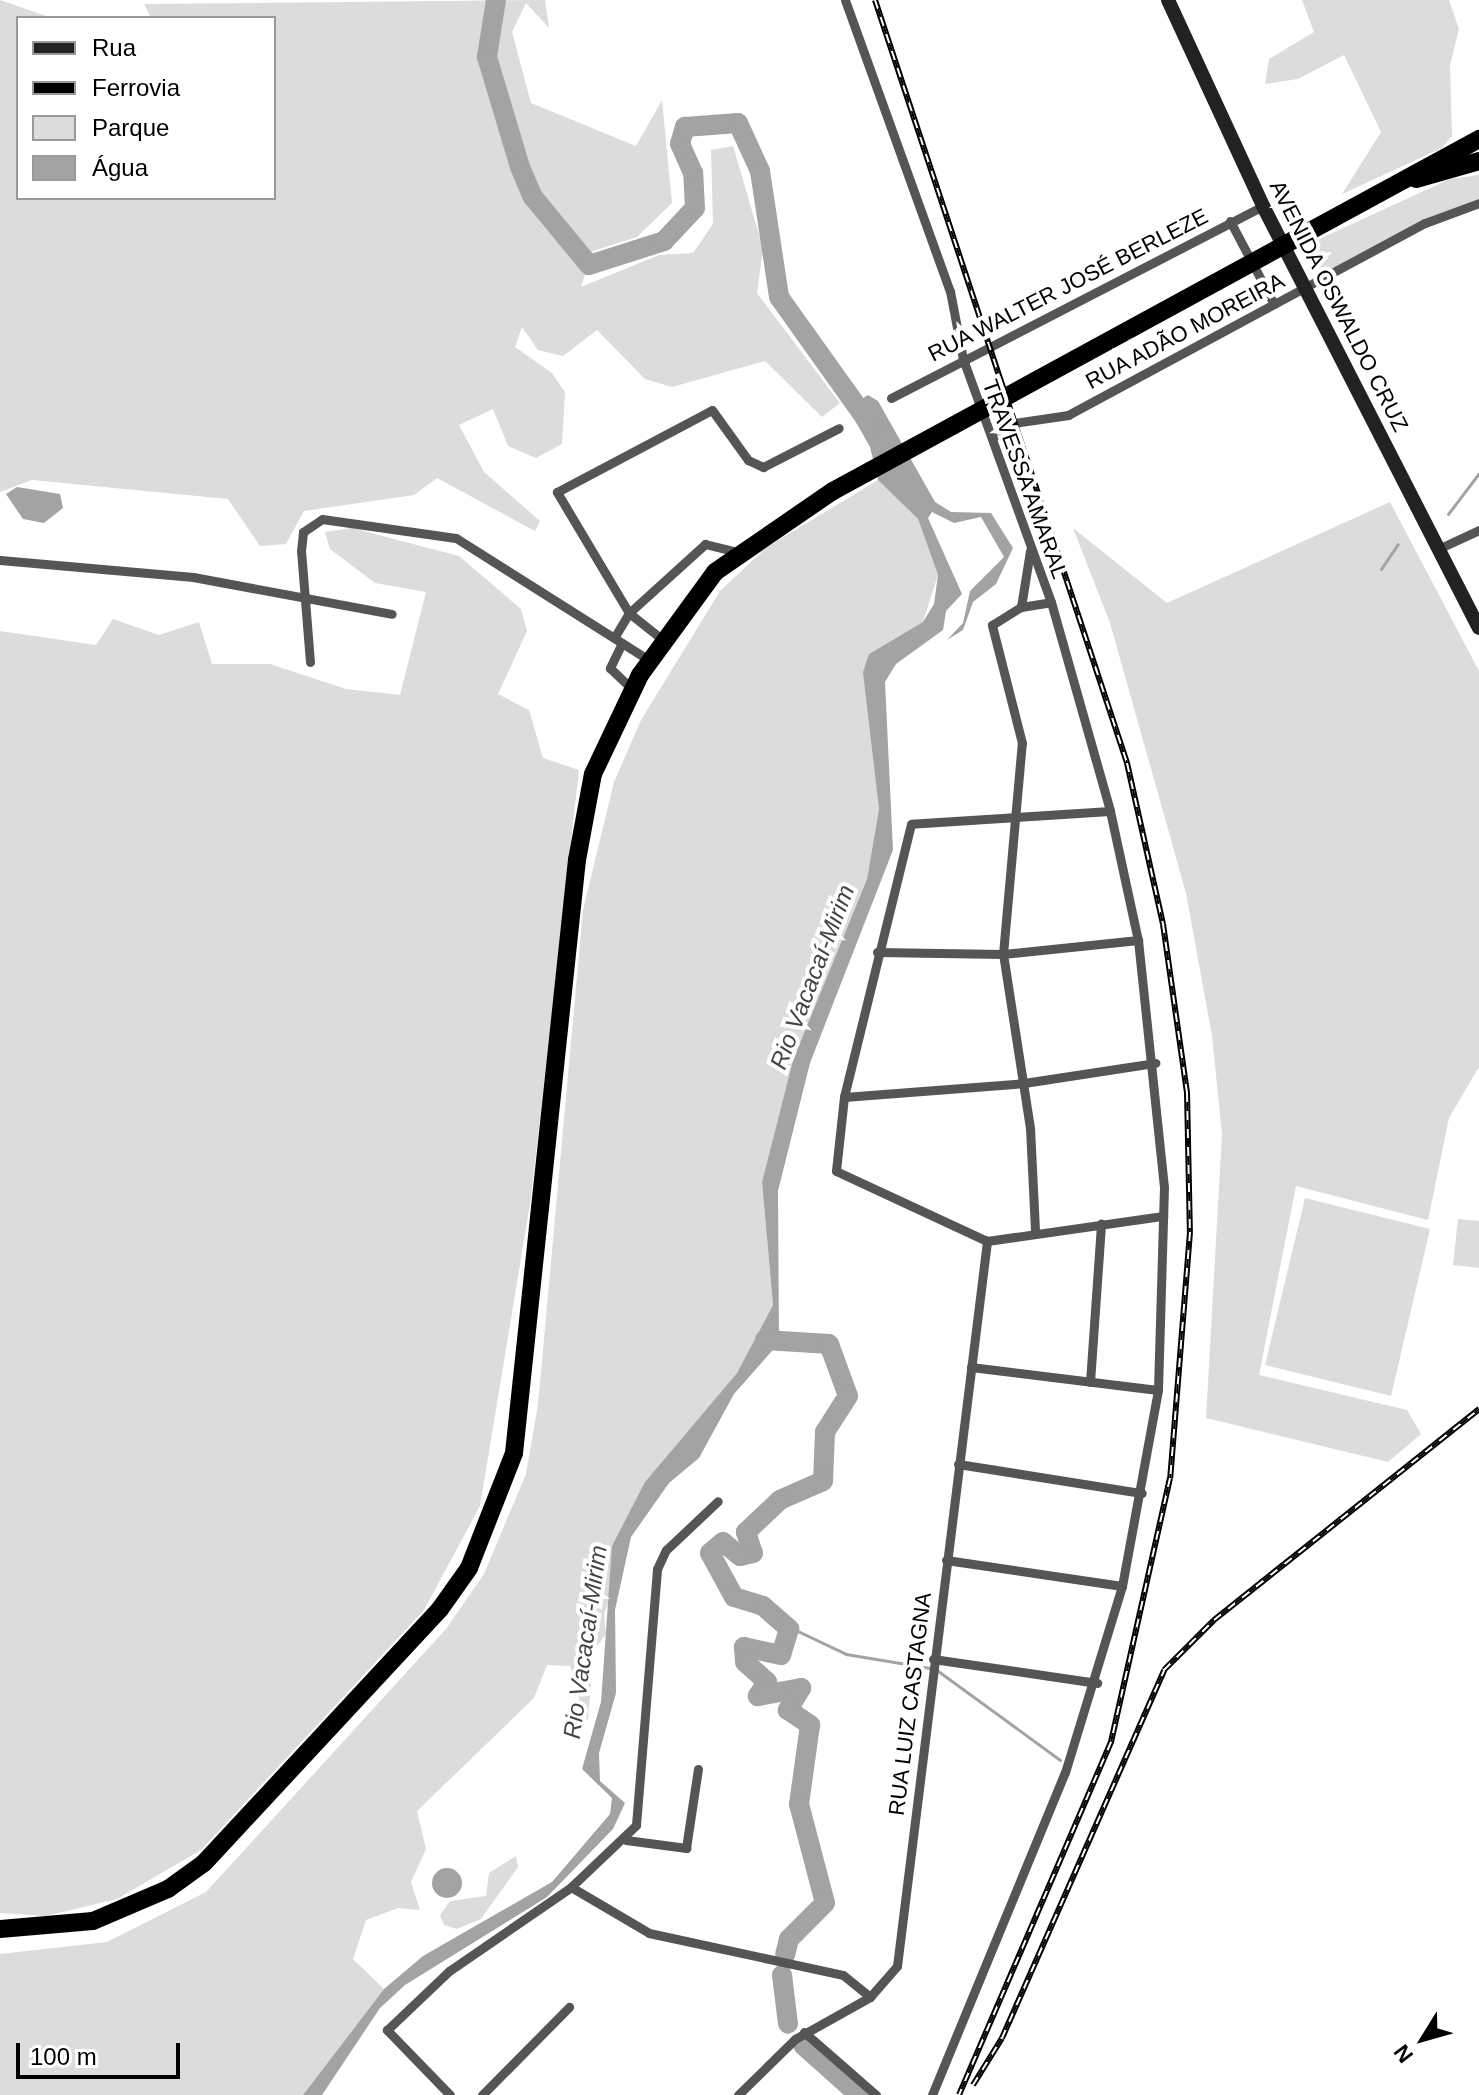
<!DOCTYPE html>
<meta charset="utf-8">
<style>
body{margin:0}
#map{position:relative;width:1479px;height:2095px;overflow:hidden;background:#fff;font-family:Arial,sans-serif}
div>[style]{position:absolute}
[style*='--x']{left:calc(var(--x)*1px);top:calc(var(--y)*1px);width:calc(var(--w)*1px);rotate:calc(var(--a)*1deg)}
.green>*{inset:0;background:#dcdcdc}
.water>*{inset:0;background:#a3a3a3}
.round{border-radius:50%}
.stream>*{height:3px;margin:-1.5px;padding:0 1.5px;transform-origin:1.5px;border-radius:1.5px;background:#a3a3a3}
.river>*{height:20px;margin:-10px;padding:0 10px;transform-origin:10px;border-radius:10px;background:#a3a3a3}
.street>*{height:9px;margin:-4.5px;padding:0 4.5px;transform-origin:4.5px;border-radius:4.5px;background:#555}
.secondary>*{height:14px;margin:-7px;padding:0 7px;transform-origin:7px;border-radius:7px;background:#222}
.highway>*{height:18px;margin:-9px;padding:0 9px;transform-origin:9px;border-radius:9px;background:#000}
.rail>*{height:6px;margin-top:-3px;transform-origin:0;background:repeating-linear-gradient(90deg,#fff 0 9px,#000 0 18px);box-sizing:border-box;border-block:2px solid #000}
span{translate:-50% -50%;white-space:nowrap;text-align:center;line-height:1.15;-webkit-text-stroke:8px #fff;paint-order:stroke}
.street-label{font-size:22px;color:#000}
.water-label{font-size:24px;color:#444;font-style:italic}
.legend{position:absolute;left:16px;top:16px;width:260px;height:184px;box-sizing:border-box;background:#fff;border:2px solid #999;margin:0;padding:10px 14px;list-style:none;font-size:24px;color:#000}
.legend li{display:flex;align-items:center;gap:16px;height:40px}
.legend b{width:40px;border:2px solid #999}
.north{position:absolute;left:1383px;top:1999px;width:80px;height:80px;-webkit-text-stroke:6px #fff;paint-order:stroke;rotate:233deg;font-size:22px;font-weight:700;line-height:32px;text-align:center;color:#000}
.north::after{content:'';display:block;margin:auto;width:28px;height:36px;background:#000;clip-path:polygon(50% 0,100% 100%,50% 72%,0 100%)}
.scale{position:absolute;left:16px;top:2043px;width:164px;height:36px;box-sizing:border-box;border:4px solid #000;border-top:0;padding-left:10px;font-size:24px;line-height:28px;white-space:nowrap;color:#000;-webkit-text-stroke:6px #fff;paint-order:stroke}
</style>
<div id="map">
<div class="green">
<div style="clip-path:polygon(0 0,52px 18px,18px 18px,18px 198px,274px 198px,274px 18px,151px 18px,144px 4px,545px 0,549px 28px,526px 3px,512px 32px,531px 103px,636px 146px,662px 100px,672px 203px,637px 237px,593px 251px,581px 287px,659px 255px,693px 253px,713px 224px,711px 150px,733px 146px,763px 248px,757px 293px,840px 403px,822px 417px,765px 361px,672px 387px,645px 379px,597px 330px,563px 356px,538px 350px,522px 327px,515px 347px,552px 373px,565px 392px,562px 444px,536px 458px,508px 446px,493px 409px,459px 425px,484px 472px,540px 521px,535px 531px,437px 478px,414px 495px,304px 511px,286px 544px,260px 546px,228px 499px,32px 480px,0 492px)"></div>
<div style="clip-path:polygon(1302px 0,1449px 0,1459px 29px,1450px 65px,1452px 136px,1442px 148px,1342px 194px,1381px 132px,1344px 55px,1298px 79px,1265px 84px,1269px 59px,1314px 32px)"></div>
<div style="clip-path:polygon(1479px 175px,1479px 201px,1322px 274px,1307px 257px,1317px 240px,1450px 179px)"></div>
<div style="clip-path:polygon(878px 480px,918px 519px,938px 575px,923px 622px,869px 654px,879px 809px,867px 879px,793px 1060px,762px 1182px,773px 1305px,737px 1373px,645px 1482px,604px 1616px,606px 1634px,594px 1650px,588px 1720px,571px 1721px,579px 1699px,570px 1666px,547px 1665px,534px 1698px,417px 1811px,426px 1849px,411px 1882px,420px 1910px,398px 1908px,366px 1920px,353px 1959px,384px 1989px,303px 2095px,0 2095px,0 1954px,107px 1942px,206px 1892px,446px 1629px,484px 1574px,526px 1474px,538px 1405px,583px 910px,614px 782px,641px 720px,720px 591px,767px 547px)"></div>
<div style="clip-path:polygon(1390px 502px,1479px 671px,1479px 1067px,1449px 1118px,1428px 1220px,1296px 1186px,1259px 1375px,1407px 1410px,1421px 1434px,1388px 1462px,1206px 1418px,1222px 1134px,1212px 1036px,1186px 893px,1110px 623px,1073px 528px,1167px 603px)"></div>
<div style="clip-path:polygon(352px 528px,459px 556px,521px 609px,527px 631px,498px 694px,529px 710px,543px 758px,579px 770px,531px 1198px,480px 1506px,424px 1610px,201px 1850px,117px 1899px,46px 1916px,0 1913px,0 631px,96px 645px,113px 619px,159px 635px,199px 622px,212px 664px,270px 664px,346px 689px,400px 695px,426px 592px,375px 583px,330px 549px,325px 532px)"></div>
<div style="clip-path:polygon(1305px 1198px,1430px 1229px,1391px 1396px,1265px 1365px)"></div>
<div style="clip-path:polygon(1458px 1219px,1479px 1221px,1479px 1268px,1453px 1265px)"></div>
<div style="clip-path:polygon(516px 1856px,518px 1867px,481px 1919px,457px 1929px,444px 1925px,440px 1915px,450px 1901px,486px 1896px,489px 1873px)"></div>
</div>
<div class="water">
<div style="clip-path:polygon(868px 395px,878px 401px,935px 502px,951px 512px,991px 513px,1013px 548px,996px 584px,973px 602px,963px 630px,947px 640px,963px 623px,970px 591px,1004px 557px,981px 517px,954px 523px,932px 512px,928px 518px,962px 594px,946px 611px,943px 630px,896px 664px,885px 682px,893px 850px,810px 1063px,778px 1191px,779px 1343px,734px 1394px,699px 1458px,669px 1483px,631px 1537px,615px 1610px,616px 1693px,599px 1753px,600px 1781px,625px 1803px,613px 1829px,547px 1897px,405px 1985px,380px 2008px,322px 2095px,303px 2095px,384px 1989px,423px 1956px,552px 1882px,610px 1814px,612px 1798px,582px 1769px,601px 1702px,612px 1546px,645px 1482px,737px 1373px,773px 1305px,762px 1182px,793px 1060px,867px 879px,879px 809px,863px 672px,869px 654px,923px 622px,934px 604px,938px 575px,918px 519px,878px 480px,870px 447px,848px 408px)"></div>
<div style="clip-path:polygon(17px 487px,60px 494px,63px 508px,44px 523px,23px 519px,6px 494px)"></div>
<div class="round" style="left:432px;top:1868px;width:30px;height:30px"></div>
</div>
<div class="stream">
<div style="--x:1448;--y:514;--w:51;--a:-52.9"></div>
<div style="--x:1381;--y:569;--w:30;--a:-56"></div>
<div style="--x:785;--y:1625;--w:68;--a:25.4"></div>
<div style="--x:846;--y:1654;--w:85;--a:9.5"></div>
<div style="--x:938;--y:1671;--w:151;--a:36.1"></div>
</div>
<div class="river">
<div style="--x:496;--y:0;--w:58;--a:99"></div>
<div style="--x:487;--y:57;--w:115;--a:73.3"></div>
<div style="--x:520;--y:167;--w:33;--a:67"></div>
<div style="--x:533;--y:197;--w:88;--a:50.5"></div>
<div style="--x:589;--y:265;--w:79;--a:-17.7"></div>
<div style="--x:664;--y:241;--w:45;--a:-46.8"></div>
<div style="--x:695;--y:208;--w:35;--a:-93"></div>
<div style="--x:693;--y:173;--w:32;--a:-114"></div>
<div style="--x:680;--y:144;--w:18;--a:-74"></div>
<div style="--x:685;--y:127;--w:53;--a:-4.3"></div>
<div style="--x:738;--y:123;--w:53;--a:65.4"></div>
<div style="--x:760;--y:171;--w:127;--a:81.4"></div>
<div style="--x:779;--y:297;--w:158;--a:54.5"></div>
<div style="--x:765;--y:1340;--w:64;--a:3.6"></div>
<div style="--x:829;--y:1344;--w:55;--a:69.9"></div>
<div style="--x:848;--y:1396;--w:43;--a:122.6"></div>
<div style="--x:825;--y:1432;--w:49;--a:92.3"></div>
<div style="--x:823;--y:1481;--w:47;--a:156.2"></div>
<div style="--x:780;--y:1500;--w:47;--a:136.7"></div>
<div style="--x:746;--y:1532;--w:22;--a:72"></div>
<div style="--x:753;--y:1553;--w:13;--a:167"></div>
<div style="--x:740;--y:1556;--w:22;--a:-141"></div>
<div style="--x:723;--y:1542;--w:17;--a:140"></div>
<div style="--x:710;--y:1553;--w:50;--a:61.4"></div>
<div style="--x:734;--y:1597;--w:30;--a:17"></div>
<div style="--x:763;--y:1606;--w:35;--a:41"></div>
<div style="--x:789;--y:1629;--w:27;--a:107"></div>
<div style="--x:781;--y:1655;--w:38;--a:-168"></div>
<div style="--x:744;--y:1647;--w:15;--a:86"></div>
<div style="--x:745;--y:1662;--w:30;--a:42"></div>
<div style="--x:767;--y:1682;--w:17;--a:123"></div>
<div style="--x:758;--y:1696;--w:44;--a:-10.5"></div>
<div style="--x:801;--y:1688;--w:26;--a:121"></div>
<div style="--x:788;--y:1710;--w:27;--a:34"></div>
<div style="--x:810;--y:1725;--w:80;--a:97.9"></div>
<div style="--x:799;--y:1804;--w:102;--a:75.3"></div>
<div style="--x:825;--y:1903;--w:51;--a:135"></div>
<div style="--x:789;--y:1939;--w:16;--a:104"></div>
<div style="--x:782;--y:1975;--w:49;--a:83"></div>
<div style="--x:803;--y:2045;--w:75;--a:41.8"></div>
</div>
<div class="street">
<div style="--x:845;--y:0;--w:309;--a:70.2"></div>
<div style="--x:950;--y:291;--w:69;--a:79.2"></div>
<div style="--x:963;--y:359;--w:258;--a:70.1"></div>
<div style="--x:1051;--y:602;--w:217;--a:74.2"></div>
<div style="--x:1110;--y:811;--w:132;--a:77.8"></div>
<div style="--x:1138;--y:940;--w:248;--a:84"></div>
<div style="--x:1164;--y:1187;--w:203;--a:91.7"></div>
<div style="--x:1158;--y:1390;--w:199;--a:100.4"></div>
<div style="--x:1122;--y:1586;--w:195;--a:107"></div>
<div style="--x:1065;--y:1772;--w:349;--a:112.4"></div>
<div style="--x:1230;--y:221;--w:94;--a:62.1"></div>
<div style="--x:891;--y:398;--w:419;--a:-27.3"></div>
<div style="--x:992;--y:438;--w:27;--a:-34"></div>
<div style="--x:1014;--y:423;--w:55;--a:-8.4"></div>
<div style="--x:1068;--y:415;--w:405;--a:-28.3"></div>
<div style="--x:1425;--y:223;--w:58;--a:-20.3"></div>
<div style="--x:1438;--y:549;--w:45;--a:-24.9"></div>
<div style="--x:0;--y:560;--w:194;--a:5"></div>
<div style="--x:193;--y:577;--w:202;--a:10.5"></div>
<div style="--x:1021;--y:607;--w:57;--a:-80.9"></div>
<div style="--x:614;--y:638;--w:29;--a:-59"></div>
<div style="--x:629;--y:613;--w:103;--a:-42.2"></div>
<div style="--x:705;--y:544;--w:34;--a:14"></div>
<div style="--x:663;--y:640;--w:43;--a:-141.5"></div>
<div style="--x:629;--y:613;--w:141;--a:-120.8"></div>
<div style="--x:557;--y:492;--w:175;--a:-27.9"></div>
<div style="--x:712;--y:410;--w:62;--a:54.2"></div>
<div style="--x:748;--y:460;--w:17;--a:25"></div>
<div style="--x:763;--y:467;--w:85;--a:-27.2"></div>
<div style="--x:622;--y:643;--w:28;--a:116"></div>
<div style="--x:610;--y:668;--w:30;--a:44"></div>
<div style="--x:310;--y:662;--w:111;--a:-94.6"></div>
<div style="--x:301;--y:551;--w:19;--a:-84"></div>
<div style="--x:303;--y:532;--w:23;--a:-34"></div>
<div style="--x:322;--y:519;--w:135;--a:8.1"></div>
<div style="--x:456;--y:538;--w:228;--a:32.3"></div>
<div style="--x:1110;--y:811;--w:199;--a:176.3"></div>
<div style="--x:911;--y:824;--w:281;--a:103.8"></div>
<div style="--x:844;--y:1097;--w:74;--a:96.2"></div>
<div style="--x:836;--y:1171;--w:166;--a:24.9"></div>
<div style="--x:987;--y:1241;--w:178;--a:-8.1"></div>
<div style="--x:877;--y:952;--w:126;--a:0.9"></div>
<div style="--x:1003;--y:954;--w:136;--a:-5.9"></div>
<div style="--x:844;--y:1097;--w:181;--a:-4.4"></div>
<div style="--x:1024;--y:1083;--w:133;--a:-8.7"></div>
<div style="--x:1035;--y:1230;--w:102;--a:-92.8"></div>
<div style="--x:1030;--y:1128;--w:176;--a:-98.8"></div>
<div style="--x:1003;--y:954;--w:212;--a:-84.9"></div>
<div style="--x:1022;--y:743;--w:122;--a:-104.3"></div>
<div style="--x:992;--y:625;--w:34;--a:-32"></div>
<div style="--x:1021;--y:607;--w:30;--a:-9"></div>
<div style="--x:971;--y:1367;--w:188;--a:7"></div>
<div style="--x:1090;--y:1382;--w:159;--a:-86"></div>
<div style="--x:958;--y:1464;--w:186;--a:9"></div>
<div style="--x:946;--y:1560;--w:178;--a:8.4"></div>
<div style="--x:933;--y:1659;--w:166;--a:8.3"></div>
<div style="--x:626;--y:1840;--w:61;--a:7.6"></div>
<div style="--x:686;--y:1848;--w:80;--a:-81.4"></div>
<div style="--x:571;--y:1887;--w:91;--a:30.5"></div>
<div style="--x:649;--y:1933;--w:198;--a:12.2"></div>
<div style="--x:843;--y:1975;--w:35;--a:39"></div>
<div style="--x:804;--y:2032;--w:96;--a:41.2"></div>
<div style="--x:450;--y:2095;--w:91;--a:-134.1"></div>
<div style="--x:387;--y:2030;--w:86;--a:-43.6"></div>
<div style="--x:449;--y:1971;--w:148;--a:-34.5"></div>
<div style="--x:571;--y:1887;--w:90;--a:-43.6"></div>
<div style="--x:636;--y:1825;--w:257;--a:-85.3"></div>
<div style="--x:657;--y:1569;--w:21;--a:-65"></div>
<div style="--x:666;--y:1550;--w:71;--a:-43.3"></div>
<div style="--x:482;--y:2095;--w:124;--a:-45.3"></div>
<div style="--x:738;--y:2095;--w:80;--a:-44.5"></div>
<div style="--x:795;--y:2039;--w:86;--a:-29.2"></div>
<div style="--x:870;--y:1997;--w:41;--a:-48.9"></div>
<div style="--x:897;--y:1966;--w:731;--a:-82.92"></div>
</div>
<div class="secondary">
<div style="--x:1168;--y:0;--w:227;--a:65.2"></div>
<div style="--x:1263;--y:206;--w:474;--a:62.9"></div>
</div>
<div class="highway">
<div style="--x:1416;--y:179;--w:66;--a:-15.9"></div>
<div style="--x:0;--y:1929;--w:93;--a:-4.9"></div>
<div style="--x:93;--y:1921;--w:82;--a:-23.1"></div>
<div style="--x:168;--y:1889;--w:44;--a:-35.8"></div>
<div style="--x:204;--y:1863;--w:347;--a:-47.1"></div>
<div style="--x:440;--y:1609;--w:50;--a:-54.7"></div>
<div style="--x:469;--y:1568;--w:123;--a:-68.6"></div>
<div style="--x:514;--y:1453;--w:596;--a:-83.94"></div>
<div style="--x:577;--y:860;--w:87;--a:-79.5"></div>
<div style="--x:593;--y:774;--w:110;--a:-64.6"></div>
<div style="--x:640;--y:675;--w:127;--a:-53.9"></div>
<div style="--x:715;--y:572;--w:143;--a:-34.5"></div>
<div style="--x:833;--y:491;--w:736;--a:-28.59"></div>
</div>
<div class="rail">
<div style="--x:875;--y:0;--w:804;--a:71.72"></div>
<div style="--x:1127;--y:763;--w:165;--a:77.4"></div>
<div style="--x:1163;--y:924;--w:171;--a:81.9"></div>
<div style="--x:1187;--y:1093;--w:139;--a:88.8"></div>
<div style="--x:1190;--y:1232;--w:247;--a:94.6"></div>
<div style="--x:1170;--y:1478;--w:271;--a:102.6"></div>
<div style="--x:1111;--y:1742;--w:384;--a:113.3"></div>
<div style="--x:973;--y:2085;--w:55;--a:-58.3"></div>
<div style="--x:1002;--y:2038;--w:402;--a:-66.2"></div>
<div style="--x:1164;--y:1670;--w:71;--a:-45"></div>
<div style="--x:1214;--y:1620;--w:339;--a:-38.5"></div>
</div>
<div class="street-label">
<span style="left:1068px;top:285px;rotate:-27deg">RUA WALTER JOSÉ BERLEZE</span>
<span style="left:1339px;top:306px;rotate:63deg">AVENIDA OSWALDO CRUZ</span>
<span style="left:1185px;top:331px;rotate:-28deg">RUA ADÃO MOREIRA</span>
<span style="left:1025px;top:479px;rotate:70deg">TRAVESSA AMARAL</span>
<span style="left:910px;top:1704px;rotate:-83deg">RUA LUIZ CASTAGNA</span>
</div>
<div class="water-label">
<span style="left:812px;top:977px;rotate:-69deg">Rio Vacacaí-Mirim</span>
<span style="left:585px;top:1642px;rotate:-82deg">Rio Vacacaí-Mirim</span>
</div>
<ul class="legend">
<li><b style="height:10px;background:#222"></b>Rua</li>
<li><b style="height:10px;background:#000"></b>Ferrovia</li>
<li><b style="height:22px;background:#dcdcdc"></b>Parque</li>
<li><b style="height:22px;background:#a3a3a3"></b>Água</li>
</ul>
<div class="north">N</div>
<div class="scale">100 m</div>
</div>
